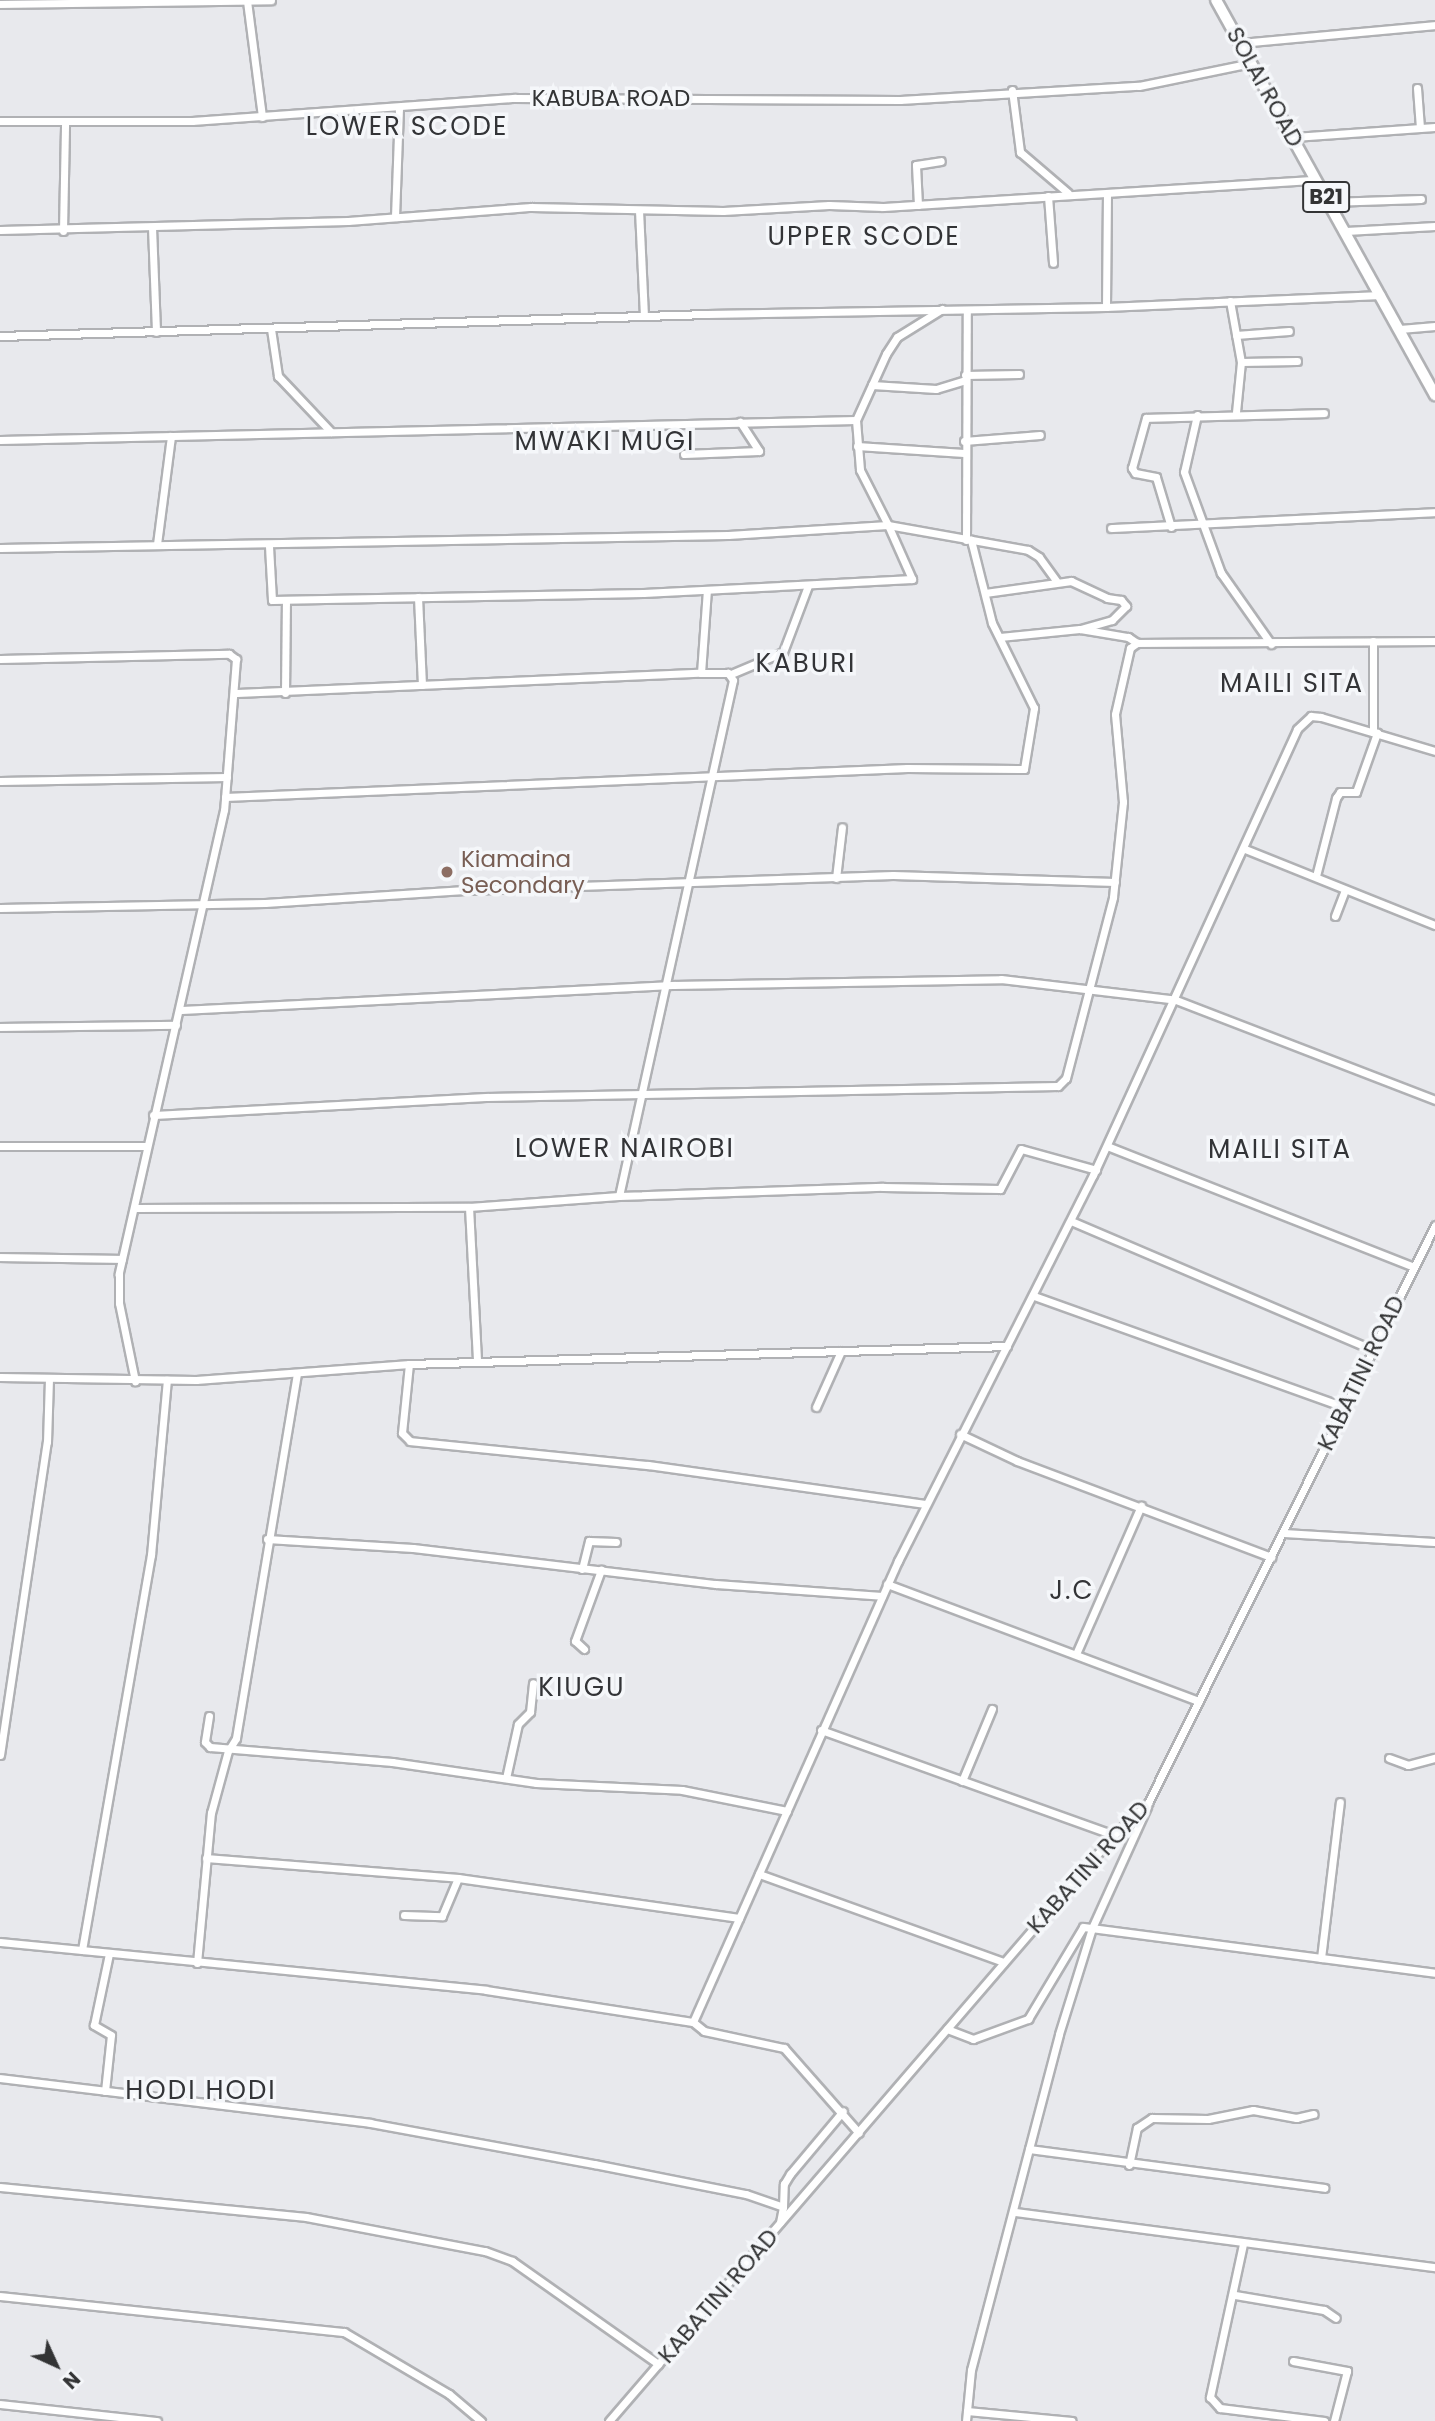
<!DOCTYPE html>
<style>
body{margin:0}
#map{position:relative;width:1435px;height:2421px;overflow:hidden;background:#e8e9ed;font-family:Poppins,sans-serif}
div>[style]{position:absolute}
[style*='--x']{left:calc(var(--x)*1px);top:calc(var(--y)*1px);width:calc(var(--w)*1px);rotate:calc(var(--a)*1deg)}
.roads{filter:drop-shadow(2px 0 #b0b1b4) drop-shadow(-2px 0 #b0b1b4) drop-shadow(0 2px #b0b1b4) drop-shadow(0 -2px #b0b1b4)}
.minor>*{height:7px;margin:-3.5px;padding:0 3.5px;transform-origin:3.5px;border-radius:3.5px;background:#fff}
.highway>*{height:10px;margin:-5px;padding:0 5px;transform-origin:5px;border-radius:5px;background:#fff}
.dots>*{width:19px;height:19px;translate:-50% -50%;box-sizing:border-box;border:4px solid #f5f7fa;border-radius:50%}
span{translate:-50% -50%;white-space:nowrap;text-align:center;line-height:1.15;-webkit-text-stroke:7px #f5f7fa;paint-order:stroke}
.shield-label span{padding:2px 5px;background:#f5f7fa;border:2px solid;border-radius:5px;-webkit-text-stroke-width:0}
.shield-label{font-size:21px;color:#333435;font-weight:700}
.street-label{font-size:23px;color:#333435}
.education-label{font-size:23px;color:#785e54}
.left{translate:0 -50%;text-align:left}
.quarter-label{font-size:26px;color:#333437;letter-spacing:2px}
.north{position:absolute;left:21px;top:2330px;width:70px;height:70px;-webkit-text-stroke:5px #f5f7fa;paint-order:stroke;rotate:135deg;font-size:19px;font-weight:700;line-height:28px;text-align:center;color:#333435}
.north::after{content:'';display:block;margin:auto;width:24px;height:32px;background:#333435;clip-path:polygon(50% 0,100% 100%,50% 72%,0 100%)}
</style>
<div id="map">
<div class="roads">
<div class="minor">
<div style="--x:247;--y:1;--w:117;--a:82.6"></div>
<div style="--x:0;--y:4;--w:271;--a:-0.8"></div>
<div style="--x:1241;--y:43;--w:195;--a:-5.3"></div>
<div style="--x:1417;--y:88;--w:40;--a:85.7"></div>
<div style="--x:1012;--y:90;--w:63;--a:82.6"></div>
<div style="--x:1020;--y:152;--w:63;--a:40.5"></div>
<div style="--x:0;--y:121;--w:192;--a:0"></div>
<div style="--x:192;--y:121;--w:324;--a:-4.1"></div>
<div style="--x:515;--y:98;--w:385;--a:0.3"></div>
<div style="--x:900;--y:100;--w:239;--a:-3.4"></div>
<div style="--x:1139;--y:86;--w:114;--a:-11.6"></div>
<div style="--x:1294;--y:137;--w:141;--a:-4.1"></div>
<div style="--x:1048;--y:196;--w:67;--a:85.7"></div>
<div style="--x:1329;--y:202;--w:92;--a:-1.9"></div>
<div style="--x:918;--y:205;--w:40;--a:-92.9"></div>
<div style="--x:916;--y:165;--w:25;--a:-9"></div>
<div style="--x:639;--y:210;--w:106;--a:87.3"></div>
<div style="--x:395;--y:217;--w:109;--a:-87.9"></div>
<div style="--x:152;--y:227;--w:105;--a:87.8"></div>
<div style="--x:0;--y:230;--w:348;--a:-1.5"></div>
<div style="--x:348;--y:221;--w:184;--a:-4.4"></div>
<div style="--x:531;--y:207;--w:192;--a:1.2"></div>
<div style="--x:723;--y:211;--w:106;--a:-3.2"></div>
<div style="--x:829;--y:205;--w:54;--a:2.1"></div>
<div style="--x:883;--y:207;--w:434;--a:-3.6"></div>
<div style="--x:63;--y:231;--w:109;--a:-88.9"></div>
<div style="--x:1346;--y:231;--w:89;--a:-3.2"></div>
<div style="--x:1230;--y:301;--w:62;--a:79.8"></div>
<div style="--x:1241;--y:362;--w:50;--a:95.7"></div>
<div style="--x:1106;--y:307;--w:113;--a:-89.5"></div>
<div style="--x:942;--y:309;--w:53;--a:148.1"></div>
<div style="--x:897;--y:337;--w:20;--a:123"></div>
<div style="--x:886;--y:354;--w:72;--a:114.4"></div>
<div style="--x:856;--y:420;--w:50;--a:85.4"></div>
<div style="--x:860;--y:470;--w:62;--a:63"></div>
<div style="--x:888;--y:525;--w:142;--a:10.1"></div>
<div style="--x:1028;--y:550;--w:13;--a:32"></div>
<div style="--x:1039;--y:557;--w:29;--a:54"></div>
<div style="--x:271;--y:329;--w:48;--a:81.5"></div>
<div style="--x:278;--y:376;--w:77;--a:46.6"></div>
<div style="--x:1400;--y:329;--w:35;--a:-5"></div>
<div style="--x:1236;--y:335;--w:53;--a:-4.3"></div>
<div style="--x:0;--y:336;--w:707;--a:-1.78"></div>
<div style="--x:707;--y:314;--w:399;--a:-1"></div>
<div style="--x:1106;--y:307;--w:275;--a:-2.5"></div>
<div style="--x:1241;--y:362;--w:56;--a:-1"></div>
<div style="--x:965;--y:375;--w:54;--a:-1.1"></div>
<div style="--x:872;--y:385;--w:64;--a:3.6"></div>
<div style="--x:936;--y:389;--w:28;--a:-17"></div>
<div style="--x:1197;--y:415;--w:58;--a:102.8"></div>
<div style="--x:1184;--y:472;--w:108;--a:69.9"></div>
<div style="--x:1221;--y:573;--w:87;--a:54.8"></div>
<div style="--x:0;--y:440;--w:856;--a:-1.34"></div>
<div style="--x:964;--y:441;--w:76;--a:-4.5"></div>
<div style="--x:857;--y:446;--w:107;--a:3.7"></div>
<div style="--x:684;--y:454;--w:75;--a:-2.3"></div>
<div style="--x:759;--y:451;--w:35;--a:-123"></div>
<div style="--x:1171;--y:527;--w:52;--a:-106.7"></div>
<div style="--x:1156;--y:477;--w:21;--a:-169"></div>
<div style="--x:1135;--y:473;--w:6;--a:-121"></div>
<div style="--x:1132;--y:468;--w:52;--a:-74.4"></div>
<div style="--x:1146;--y:418;--w:178;--a:-1.6"></div>
<div style="--x:1111;--y:528;--w:324;--a:-2.8"></div>
<div style="--x:966;--y:540;--w:230;--a:-89.8"></div>
<div style="--x:157;--y:544;--w:109;--a:-82.6"></div>
<div style="--x:0;--y:548;--w:728;--a:-1.02"></div>
<div style="--x:728;--y:535;--w:160;--a:-3.6"></div>
<div style="--x:888;--y:525;--w:59;--a:66"></div>
<div style="--x:912;--y:579;--w:269;--a:177"></div>
<div style="--x:643;--y:593;--w:371;--a:178.9"></div>
<div style="--x:272;--y:600;--w:54;--a:-93.2"></div>
<div style="--x:985;--y:593;--w:87;--a:-7.9"></div>
<div style="--x:1071;--y:581;--w:40;--a:25"></div>
<div style="--x:1107;--y:598;--w:14;--a:8"></div>
<div style="--x:1121;--y:600;--w:8;--a:50"></div>
<div style="--x:1126;--y:606;--w:20;--a:135"></div>
<div style="--x:1112;--y:620;--w:33;--a:164"></div>
<div style="--x:418;--y:597;--w:88;--a:87.4"></div>
<div style="--x:1000;--y:637;--w:80;--a:-5.7"></div>
<div style="--x:1080;--y:629;--w:49;--a:9.5"></div>
<div style="--x:1128;--y:637;--w:11;--a:34"></div>
<div style="--x:1373;--y:641;--w:91;--a:90"></div>
<div style="--x:0;--y:659;--w:229;--a:-1.3"></div>
<div style="--x:229;--y:654;--w:9;--a:36"></div>
<div style="--x:236;--y:659;--w:151;--a:94.5"></div>
<div style="--x:224;--y:810;--w:476;--a:102.8"></div>
<div style="--x:119;--y:1274;--w:29;--a:90"></div>
<div style="--x:119;--y:1303;--w:80;--a:78.4"></div>
<div style="--x:731;--y:674;--w:56;--a:-22.9"></div>
<div style="--x:783;--y:652;--w:71;--a:-69.3"></div>
<div style="--x:235;--y:693;--w:466;--a:-2.5"></div>
<div style="--x:285;--y:693;--w:93;--a:-89.4"></div>
<div style="--x:0;--y:781;--w:227;--a:-1"></div>
<div style="--x:225;--y:797;--w:683;--a:-2.43"></div>
<div style="--x:907;--y:768;--w:117;--a:0.5"></div>
<div style="--x:1024;--y:769;--w:62;--a:-80.7"></div>
<div style="--x:1034;--y:708;--w:95;--a:-116.3"></div>
<div style="--x:992;--y:623;--w:86;--a:-104.2"></div>
<div style="--x:1245;--y:849;--w:205;--a:21.8"></div>
<div style="--x:1316;--y:876;--w:81;--a:-75.6"></div>
<div style="--x:1336;--y:798;--w:7;--a:-56"></div>
<div style="--x:1340;--y:792;--w:16;--a:0"></div>
<div style="--x:1356;--y:792;--w:63;--a:-70.4"></div>
<div style="--x:836;--y:878;--w:51;--a:-83.3"></div>
<div style="--x:0;--y:908;--w:265;--a:-1.1"></div>
<div style="--x:265;--y:903;--w:200;--a:-3.7"></div>
<div style="--x:465;--y:890;--w:428;--a:-2"></div>
<div style="--x:893;--y:875;--w:222;--a:1.8"></div>
<div style="--x:1335;--y:916;--w:28;--a:-69"></div>
<div style="--x:180;--y:1010;--w:494;--a:-2.9"></div>
<div style="--x:673;--y:985;--w:328;--a:-1"></div>
<div style="--x:1001;--y:979;--w:176;--a:6.8"></div>
<div style="--x:1176;--y:1000;--w:278;--a:21.1"></div>
<div style="--x:0;--y:1027;--w:176;--a:-0.7"></div>
<div style="--x:153;--y:1115;--w:334;--a:-3.1"></div>
<div style="--x:487;--y:1097;--w:571;--a:-1.1"></div>
<div style="--x:1058;--y:1086;--w:11;--a:-45"></div>
<div style="--x:1066;--y:1078;--w:187;--a:-75.4"></div>
<div style="--x:1113;--y:897;--w:96;--a:-84"></div>
<div style="--x:1123;--y:802;--w:88;--a:-95.2"></div>
<div style="--x:1115;--y:714;--w:68;--a:-77.2"></div>
<div style="--x:1130;--y:648;--w:9;--a:-36"></div>
<div style="--x:1137;--y:643;--w:298;--a:-0.4"></div>
<div style="--x:0;--y:1146;--w:147;--a:0"></div>
<div style="--x:1107;--y:1146;--w:330;--a:21.5"></div>
<div style="--x:619;--y:1196;--w:528;--a:-77.54"></div>
<div style="--x:733;--y:680;--w:9;--a:-126"></div>
<div style="--x:728;--y:673;--w:27;--a:180"></div>
<div style="--x:701;--y:673;--w:83;--a:-85.9"></div>
<div style="--x:469;--y:1207;--w:155;--a:87"></div>
<div style="--x:135;--y:1208;--w:334;--a:-0.2"></div>
<div style="--x:469;--y:1207;--w:150;--a:-4.2"></div>
<div style="--x:619;--y:1196;--w:264;--a:-2"></div>
<div style="--x:883;--y:1187;--w:117;--a:1"></div>
<div style="--x:1000;--y:1189;--w:45;--a:-62.3"></div>
<div style="--x:1021;--y:1149;--w:78;--a:15.6"></div>
<div style="--x:1071;--y:1221;--w:328;--a:23.1"></div>
<div style="--x:0;--y:1257;--w:122;--a:0.9"></div>
<div style="--x:1034;--y:1296;--w:329;--a:19.7"></div>
<div style="--x:409;--y:1364;--w:69;--a:95.8"></div>
<div style="--x:402;--y:1433;--w:11;--a:45"></div>
<div style="--x:410;--y:1441;--w:239;--a:5.8"></div>
<div style="--x:648;--y:1465;--w:280;--a:8"></div>
<div style="--x:0;--y:1377;--w:196;--a:0.9"></div>
<div style="--x:196;--y:1380;--w:214;--a:-4.3"></div>
<div style="--x:409;--y:1364;--w:598;--a:-1.72"></div>
<div style="--x:816;--y:1407;--w:61;--a:-65.9"></div>
<div style="--x:960;--y:1434;--w:63;--a:25.3"></div>
<div style="--x:1017;--y:1461;--w:272;--a:20.7"></div>
<div style="--x:1283;--y:1533;--w:152;--a:3.4"></div>
<div style="--x:267;--y:1539;--w:146;--a:3.5"></div>
<div style="--x:413;--y:1548;--w:305;--a:6.8"></div>
<div style="--x:716;--y:1584;--w:166;--a:4.1"></div>
<div style="--x:582;--y:1569;--w:29;--a:-76"></div>
<div style="--x:589;--y:1541;--w:27;--a:2"></div>
<div style="--x:887;--y:1584;--w:333;--a:20.6"></div>
<div style="--x:584;--y:1649;--w:12;--a:-138"></div>
<div style="--x:575;--y:1641;--w:76;--a:-69.9"></div>
<div style="--x:1076;--y:1654;--w:162;--a:-66.3"></div>
<div style="--x:209;--y:1716;--w:26;--a:99"></div>
<div style="--x:205;--y:1742;--w:7;--a:45"></div>
<div style="--x:210;--y:1747;--w:183;--a:4.7"></div>
<div style="--x:392;--y:1762;--w:146;--a:8.3"></div>
<div style="--x:536;--y:1783;--w:146;--a:2.7"></div>
<div style="--x:682;--y:1790;--w:107;--a:11.3"></div>
<div style="--x:821;--y:1730;--w:311;--a:19.7"></div>
<div style="--x:0;--y:1755;--w:317;--a:-81.5"></div>
<div style="--x:47;--y:1442;--w:64;--a:-88.2"></div>
<div style="--x:1389;--y:1758;--w:20;--a:20"></div>
<div style="--x:1408;--y:1765;--w:28;--a:-15"></div>
<div style="--x:506;--y:1778;--w:55;--a:-77.5"></div>
<div style="--x:518;--y:1724;--w:17;--a:-45"></div>
<div style="--x:530;--y:1712;--w:29;--a:-84"></div>
<div style="--x:962;--y:1781;--w:78;--a:-67.4"></div>
<div style="--x:206;--y:1858;--w:253;--a:4.5"></div>
<div style="--x:458;--y:1878;--w:284;--a:8.1"></div>
<div style="--x:759;--y:1874;--w:260;--a:19.8"></div>
<div style="--x:404;--y:1915;--w:38;--a:2"></div>
<div style="--x:442;--y:1916;--w:41;--a:-67.2"></div>
<div style="--x:0;--y:1942;--w:488;--a:5.6"></div>
<div style="--x:486;--y:1990;--w:209;--a:8.8"></div>
<div style="--x:693;--y:2022;--w:14;--a:39"></div>
<div style="--x:704;--y:2031;--w:82;--a:12"></div>
<div style="--x:784;--y:2048;--w:113;--a:48.6"></div>
<div style="--x:82;--y:1950;--w:401;--a:-80.1"></div>
<div style="--x:151;--y:1555;--w:176;--a:-84.8"></div>
<div style="--x:1321;--y:1958;--w:157;--a:-83.1"></div>
<div style="--x:197;--y:1963;--w:151;--a:-84.7"></div>
<div style="--x:211;--y:1813;--w:64;--a:-74.7"></div>
<div style="--x:228;--y:1751;--w:15;--a:-58"></div>
<div style="--x:236;--y:1738;--w:369;--a:-80.5"></div>
<div style="--x:693;--y:2022;--w:505;--a:-66.03"></div>
<div style="--x:898;--y:1561;--w:432;--a:-63.2"></div>
<div style="--x:1093;--y:1175;--w:490;--a:-65.4"></div>
<div style="--x:1297;--y:729;--w:19;--a:-43"></div>
<div style="--x:1311;--y:716;--w:10;--a:6"></div>
<div style="--x:1321;--y:717;--w:119;--a:16.6"></div>
<div style="--x:947;--y:2029;--w:28;--a:21"></div>
<div style="--x:973;--y:2039;--w:59;--a:-20"></div>
<div style="--x:1028;--y:2019;--w:107;--a:-59.1"></div>
<div style="--x:1083;--y:1927;--w:355;--a:7.4"></div>
<div style="--x:0;--y:2078;--w:373;--a:6.9"></div>
<div style="--x:370;--y:2123;--w:228;--a:10.4"></div>
<div style="--x:594;--y:2164;--w:155;--a:11.2"></div>
<div style="--x:746;--y:2194;--w:39;--a:19"></div>
<div style="--x:783;--y:2207;--w:15;--a:101"></div>
<div style="--x:105;--y:2091;--w:56;--a:-83.9"></div>
<div style="--x:111;--y:2035;--w:20;--a:-150"></div>
<div style="--x:94;--y:2025;--w:73;--a:-78.1"></div>
<div style="--x:1029;--y:2149;--w:298;--a:7.5"></div>
<div style="--x:1129;--y:2165;--w:38;--a:-78"></div>
<div style="--x:1137;--y:2128;--w:18;--a:-34"></div>
<div style="--x:1152;--y:2118;--w:56;--a:1"></div>
<div style="--x:1208;--y:2119;--w:46;--a:-11.3"></div>
<div style="--x:1253;--y:2110;--w:44;--a:10.5"></div>
<div style="--x:1296;--y:2118;--w:18;--a:-13"></div>
<div style="--x:0;--y:2187;--w:307;--a:5.6"></div>
<div style="--x:306;--y:2217;--w:182;--a:10.8"></div>
<div style="--x:485;--y:2251;--w:29;--a:20"></div>
<div style="--x:512;--y:2261;--w:179;--a:35.2"></div>
<div style="--x:783;--y:2207;--w:23;--a:-88"></div>
<div style="--x:784;--y:2184;--w:12;--a:-59"></div>
<div style="--x:790;--y:2174;--w:82;--a:-49.9"></div>
<div style="--x:1015;--y:2212;--w:424;--a:7.5"></div>
<div style="--x:1243;--y:2244;--w:157;--a:102.2"></div>
<div style="--x:1210;--y:2397;--w:15;--a:48"></div>
<div style="--x:1220;--y:2408;--w:105;--a:7.1"></div>
<div style="--x:1235;--y:2295;--w:90;--a:9.6"></div>
<div style="--x:1324;--y:2310;--w:14;--a:34"></div>
<div style="--x:0;--y:2296;--w:346;--a:6"></div>
<div style="--x:344;--y:2332;--w:122;--a:30.6"></div>
<div style="--x:449;--y:2394;--w:42;--a:40.2"></div>
<div style="--x:1293;--y:2361;--w:55;--a:10.5"></div>
<div style="--x:1347;--y:2371;--w:52;--a:104.6"></div>
<div style="--x:0;--y:2404;--w:158;--a:6.2"></div>
<div style="--x:967;--y:2411;--w:105;--a:5.4"></div>
<div style="--x:609;--y:2421;--w:774;--a:-49.25"></div>
<div style="--x:1114;--y:1835;--w:47;--a:-43.3"></div>
<div style="--x:1148;--y:1803;--w:645;--a:-63.59"></div>
<div style="--x:966;--y:2421;--w:51;--a:-84.4"></div>
<div style="--x:971;--y:2370;--w:347;--a:-75.3"></div>
<div style="--x:1059;--y:2034;--w:111;--a:-72.7"></div>
<div style="--x:1092;--y:1928;--w:133;--a:-65.6"></div>
</div>
<div class="highway">
<div style="--x:1216;--y:0;--w:452;--a:61"></div>
</div>
</div>
<div class="dots">
<div style="left:447px;top:872px;background:#8d6e63"></div>
</div>
<div class="shield-label">
<span style="left:1326px;top:197px">B21</span>
</div>
<div class="street-label">
<span style="left:1265px;top:87px;rotate:61deg">SOLAI ROAD</span>
<span style="left:611px;top:98px">KABUBA ROAD</span>
<span style="left:1361px;top:1373px;rotate:-64deg">KABATINI ROAD</span>
<span style="left:1088px;top:1867px;rotate:-48deg">KABATINI ROAD</span>
<span style="left:718px;top:2296px;rotate:-49deg">KABATINI ROAD</span>
</div>
<div class="education-label">
<span class="left" style="left:461px;top:872px">Kiamaina<br>Secondary</span>
</div>
<div class="quarter-label">
<span style="left:407px;top:127px">LOWER SCODE</span>
<span style="left:864px;top:237px">UPPER SCODE</span>
<span style="left:605px;top:442px">MWAKI MUGI</span>
<span style="left:806px;top:664px">KABURI</span>
<span style="left:1292px;top:684px">MAILI SITA</span>
<span style="left:625px;top:1149px">LOWER NAIROBI</span>
<span style="left:1280px;top:1150px">MAILI SITA</span>
<span style="left:1072px;top:1591px">J.C</span>
<span style="left:582px;top:1688px">KIUGU</span>
<span style="left:201px;top:2091px">HODI HODI</span>
</div>
<div class="north">N</div>
</div>
